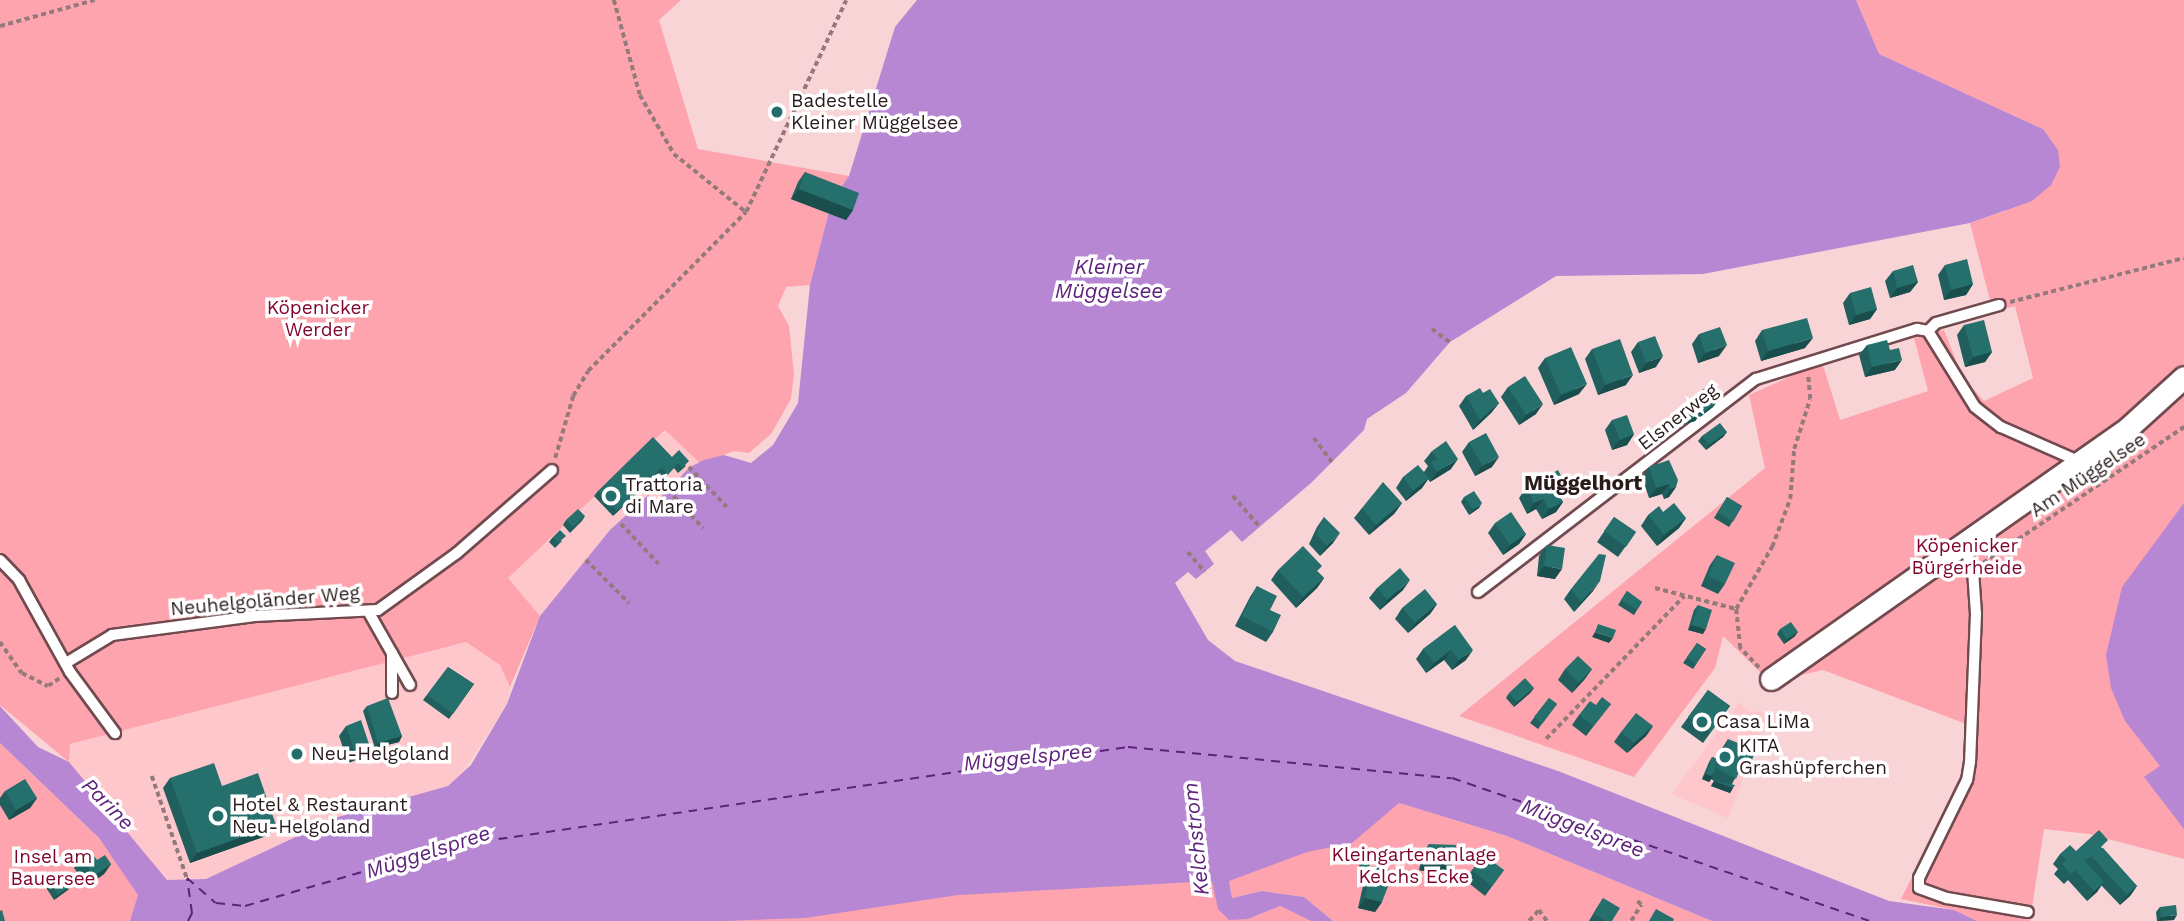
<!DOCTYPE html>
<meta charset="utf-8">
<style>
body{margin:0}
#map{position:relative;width:2184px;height:921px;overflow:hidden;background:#f9d4d7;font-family:"Work Sans",sans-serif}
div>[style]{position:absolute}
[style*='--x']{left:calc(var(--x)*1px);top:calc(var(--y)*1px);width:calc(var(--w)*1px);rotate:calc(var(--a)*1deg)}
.built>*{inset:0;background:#fec7cc}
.green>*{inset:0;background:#fda4ae}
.water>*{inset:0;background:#b787d3}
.ferry>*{height:2px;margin-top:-1px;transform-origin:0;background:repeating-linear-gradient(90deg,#5e227c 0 9px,transparent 0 16px)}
.path>*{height:3.5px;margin-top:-1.75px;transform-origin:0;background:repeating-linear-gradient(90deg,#957a7c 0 5px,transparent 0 8.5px)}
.roads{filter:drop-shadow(2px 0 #714a4f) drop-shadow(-2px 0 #714a4f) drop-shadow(0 2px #714a4f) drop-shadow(0 -2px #714a4f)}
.service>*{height:10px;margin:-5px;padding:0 5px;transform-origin:5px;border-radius:5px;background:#fff}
.minor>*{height:21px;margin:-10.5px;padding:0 10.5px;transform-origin:10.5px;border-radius:10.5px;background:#fff}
.wall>*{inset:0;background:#205f5e}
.shaded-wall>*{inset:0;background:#1a4e4c}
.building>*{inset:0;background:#256f6d}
.dots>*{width:19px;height:19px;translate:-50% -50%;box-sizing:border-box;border:4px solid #fff;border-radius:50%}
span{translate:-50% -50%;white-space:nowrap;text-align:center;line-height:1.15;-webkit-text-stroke:7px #fff;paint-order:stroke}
.poi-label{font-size:19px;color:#2a1a1b}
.left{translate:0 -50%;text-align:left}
.park-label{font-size:19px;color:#7e042c}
.street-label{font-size:19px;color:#2a1a1b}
.water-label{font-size:21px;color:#5e227c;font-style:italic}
.neighbourhood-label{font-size:21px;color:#2a1a1b;font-weight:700}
</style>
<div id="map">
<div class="built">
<div style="clip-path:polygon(666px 430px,701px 464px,655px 503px,647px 495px,610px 530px,540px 616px,507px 578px)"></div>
<div style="clip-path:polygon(466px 642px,500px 665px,510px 687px,507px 704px,460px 777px,448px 787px,338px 817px,206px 879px,167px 880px,107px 814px,69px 762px,70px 744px)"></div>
<div style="clip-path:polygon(1740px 702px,1748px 711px,1761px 712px,1765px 721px,1728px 818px,1671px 794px)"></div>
</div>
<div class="green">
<div style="clip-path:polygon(0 0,681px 0,659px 20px,698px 149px,849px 176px,832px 200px,810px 285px,786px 287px,778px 306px,789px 326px,794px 374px,791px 399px,771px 434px,749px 453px,734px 451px,701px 464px,665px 430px,508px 578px,540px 616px,510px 687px,500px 665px,466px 642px,70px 744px,69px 762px,0 705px)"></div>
<div style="clip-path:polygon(1856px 0,2184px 0,2184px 859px,2089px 834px,2044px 829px,2030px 921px,1977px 921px,1954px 910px,1901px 899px,1961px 779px,1969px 725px,1823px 670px,1788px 678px,1760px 672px,1723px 636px,1715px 668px,1634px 777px,1459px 716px,1765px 468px,1749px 395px,1822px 362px,1840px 420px,1928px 391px,1914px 338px,1944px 330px,1963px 378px,1984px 401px,2033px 378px,2015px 306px,1993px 312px,1970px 223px,2005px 211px,2043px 129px,1879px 54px)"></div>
<div style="clip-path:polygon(0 743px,99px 838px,139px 895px,130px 921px,0 921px)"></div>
<div style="clip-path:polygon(1399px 803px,1507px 836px,1712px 921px,1333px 921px,1304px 897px,1262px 891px,1232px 898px,1229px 881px,1213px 881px,1248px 919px,1280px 906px,1311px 921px,608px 921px)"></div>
</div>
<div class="water">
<div style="clip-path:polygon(917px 0,1856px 0,1879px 54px,2043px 129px,2058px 150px,2060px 167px,2051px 185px,2032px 201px,1970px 223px,1703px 274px,1556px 276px,1450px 342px,1406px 393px,1367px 419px,1364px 430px,1311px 483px,1242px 542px,1231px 530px,1205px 551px,1214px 564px,1196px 579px,1188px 572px,1175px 583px,1208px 640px,1235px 661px,1558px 771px,1889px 901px,1954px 910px,1977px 921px,1712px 921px,1507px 836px,1399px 803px,1352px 843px,1307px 852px,1229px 881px,1232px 898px,1262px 891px,1304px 897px,1333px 921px,1311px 921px,1280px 906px,1248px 919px,1229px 920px,1218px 909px,1212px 881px,958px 895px,805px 918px,725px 921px,130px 921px,138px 895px,99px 838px,0 743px,0 706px,38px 747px,69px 762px,167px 880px,206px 879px,338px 817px,448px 786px,471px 765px,507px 704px,540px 616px,610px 530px,648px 495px,656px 502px,690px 467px,704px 460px,724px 455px,751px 463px,773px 445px,798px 403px,810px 285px,832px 200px,849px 176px,895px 27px)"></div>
<div style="clip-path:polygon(2184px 503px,2184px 829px,2144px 777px,2160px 766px,2125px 721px,2111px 688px,2106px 655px,2122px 587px)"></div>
</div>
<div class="ferry">
<div style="--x:188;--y:921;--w:9;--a:-63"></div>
<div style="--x:192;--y:913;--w:35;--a:-98"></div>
<div style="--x:187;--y:878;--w:38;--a:41"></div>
<div style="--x:216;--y:903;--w:29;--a:6"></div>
<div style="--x:245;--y:906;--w:215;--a:-16.2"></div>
<div style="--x:451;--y:846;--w:684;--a:-8.32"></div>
<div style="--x:1128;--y:747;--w:325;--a:5.5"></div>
<div style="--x:1452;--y:778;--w:442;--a:18.9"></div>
</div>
<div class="path">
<div style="--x:614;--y:0;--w:98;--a:74.7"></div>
<div style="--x:640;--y:95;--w:68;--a:60"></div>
<div style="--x:674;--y:154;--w:92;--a:38.9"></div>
<div style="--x:0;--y:26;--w:98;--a:-15.3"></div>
<div style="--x:2010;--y:302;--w:179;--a:-14.2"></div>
<div style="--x:1432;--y:329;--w:22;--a:36"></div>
<div style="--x:1314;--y:438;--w:30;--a:53"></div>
<div style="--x:555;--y:458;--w:65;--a:-73.8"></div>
<div style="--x:573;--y:396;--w:29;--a:-59"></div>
<div style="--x:588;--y:371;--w:224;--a:-45.2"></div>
<div style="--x:746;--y:212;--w:234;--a:-64.7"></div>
<div style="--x:689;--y:467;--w:55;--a:46.5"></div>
<div style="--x:668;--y:490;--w:52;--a:47.4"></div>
<div style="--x:1233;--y:496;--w:41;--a:48.9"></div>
<div style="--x:621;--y:524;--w:55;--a:46.5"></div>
<div style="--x:1188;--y:552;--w:26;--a:50"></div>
<div style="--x:586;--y:560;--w:61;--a:45"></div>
<div style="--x:1983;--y:563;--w:243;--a:-34.1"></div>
<div style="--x:1655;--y:588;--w:84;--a:14.5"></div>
<div style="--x:0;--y:642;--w:38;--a:55"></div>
<div style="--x:22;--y:673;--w:29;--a:27"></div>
<div style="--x:48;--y:686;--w:14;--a:-34"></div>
<div style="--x:1759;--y:668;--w:28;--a:-134"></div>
<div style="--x:1740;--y:648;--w:39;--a:-96"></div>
<div style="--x:1736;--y:609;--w:72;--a:-59.9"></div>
<div style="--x:1772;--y:547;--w:51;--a:-69.4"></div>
<div style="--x:1790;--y:499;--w:50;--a:-85.4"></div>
<div style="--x:1794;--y:449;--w:52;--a:-72.3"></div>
<div style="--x:1810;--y:399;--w:24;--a:-95"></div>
<div style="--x:1546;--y:739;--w:199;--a:-46"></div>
<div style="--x:152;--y:776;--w:108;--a:71.1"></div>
<div style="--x:1529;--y:921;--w:15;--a:-48"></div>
<div style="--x:1539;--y:910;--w:14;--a:54"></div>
<div style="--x:1631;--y:921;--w:19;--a:-58"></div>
<div style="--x:1641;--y:905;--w:8;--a:-135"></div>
</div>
<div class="roads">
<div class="service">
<div style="--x:1928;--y:331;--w:89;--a:58.3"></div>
<div style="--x:1975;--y:407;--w:33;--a:38"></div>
<div style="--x:2001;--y:427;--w:84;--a:23.8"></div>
<div style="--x:1928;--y:331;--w:11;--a:-45"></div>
<div style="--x:1936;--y:323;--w:66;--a:-15.9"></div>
<div style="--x:1963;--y:544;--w:28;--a:69"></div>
<div style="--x:1973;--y:570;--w:44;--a:86.1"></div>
<div style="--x:1976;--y:614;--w:148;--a:92.3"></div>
<div style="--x:1970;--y:762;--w:18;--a:99"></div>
<div style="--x:1967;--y:780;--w:109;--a:116.1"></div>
<div style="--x:1919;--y:878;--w:10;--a:90"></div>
<div style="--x:1919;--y:888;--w:30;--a:20"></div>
<div style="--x:1947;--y:898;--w:82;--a:9.8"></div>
<div style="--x:0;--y:560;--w:28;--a:46"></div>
<div style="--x:19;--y:580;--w:105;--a:61"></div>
<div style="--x:70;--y:672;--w:76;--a:53.6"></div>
<div style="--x:1478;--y:592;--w:350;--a:-37.5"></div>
<div style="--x:1756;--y:379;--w:169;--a:-17.3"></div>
<div style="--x:1917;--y:329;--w:11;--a:10"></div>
<div style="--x:368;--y:611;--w:85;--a:60.4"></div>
<div style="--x:66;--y:663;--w:54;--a:-31.3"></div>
<div style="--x:112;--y:635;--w:144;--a:-7.6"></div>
<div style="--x:255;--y:616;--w:123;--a:-2.8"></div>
<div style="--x:378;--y:610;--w:97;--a:-35.8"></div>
<div style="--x:457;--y:553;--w:126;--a:-41.1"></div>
<div style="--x:392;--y:693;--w:40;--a:-90"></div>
</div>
<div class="minor">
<div style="--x:1771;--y:679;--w:438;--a:-35.1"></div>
<div style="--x:2129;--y:427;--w:74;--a:-42.3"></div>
</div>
</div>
<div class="wall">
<div style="clip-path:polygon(805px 172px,853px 210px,846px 220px,791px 199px,798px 182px)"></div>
<div style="clip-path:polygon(1945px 265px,1973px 284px,1966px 295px,1944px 300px,1938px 275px)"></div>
<div style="clip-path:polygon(1893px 271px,1918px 282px,1910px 292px,1890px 298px,1885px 281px)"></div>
<div style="clip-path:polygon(1850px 293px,1877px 309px,1870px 319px,1849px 325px,1843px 303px)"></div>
<div style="clip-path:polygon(1964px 325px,1992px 352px,1985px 362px,1965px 367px,1957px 335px)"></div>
<div style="clip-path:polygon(1762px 330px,1805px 348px,1761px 361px,1755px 341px)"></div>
<div style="clip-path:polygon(1699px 334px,1719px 356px,1698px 363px,1692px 344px)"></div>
<div style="clip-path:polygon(1638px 342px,1656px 367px,1639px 373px,1631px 352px)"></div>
<div style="clip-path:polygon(1867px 345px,1895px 370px,1865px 377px,1859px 355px)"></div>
<div style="clip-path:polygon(1592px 349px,1626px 385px,1598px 395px,1585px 359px)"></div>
<div style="clip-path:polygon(1545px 358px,1579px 394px,1554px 405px,1538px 368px)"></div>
<div style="clip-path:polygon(1508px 387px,1536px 414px,1519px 425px,1501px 397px)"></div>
<div style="clip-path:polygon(1483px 393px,1499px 403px,1491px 413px,1473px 430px,1459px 406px,1466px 396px)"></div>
<div style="clip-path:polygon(1692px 398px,1713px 407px,1700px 417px,1699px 416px,1695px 421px,1682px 425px,1678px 411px,1681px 406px,1688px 403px)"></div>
<div style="clip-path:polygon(1612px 420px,1634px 434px,1627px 445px,1612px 450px,1605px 430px)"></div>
<div style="clip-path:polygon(1727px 432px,1723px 437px,1706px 450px,1698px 441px,1702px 436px)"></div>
<div style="clip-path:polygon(1469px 442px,1492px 467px,1475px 476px,1462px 452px)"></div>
<div style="clip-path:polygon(1432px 451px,1451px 469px,1430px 482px,1428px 479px,1422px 488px,1406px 501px,1396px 488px,1403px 477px,1424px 472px,1428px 466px,1424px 461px)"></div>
<div style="clip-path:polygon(672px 457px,686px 466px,678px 473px,674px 468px,664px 479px,658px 473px,613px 516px,594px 496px,598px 491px)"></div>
<div style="clip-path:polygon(1649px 467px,1676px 487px,1669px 497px,1664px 499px,1662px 494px,1649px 498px,1642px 477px)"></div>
<div style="clip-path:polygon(1526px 488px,1559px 495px,1563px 502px,1556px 512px,1542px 519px,1536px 509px,1527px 514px,1519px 498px)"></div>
<div style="clip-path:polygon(1464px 497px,1479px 508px,1469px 515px,1461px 502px)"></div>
<div style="clip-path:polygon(1727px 497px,1742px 506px,1729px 527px,1714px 518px)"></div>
<div style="clip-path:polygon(1402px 503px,1394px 514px,1369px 535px,1354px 518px,1362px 508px)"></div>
<div style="clip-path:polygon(1663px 512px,1686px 518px,1679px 528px,1657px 546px,1641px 526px,1648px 515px)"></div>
<div style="clip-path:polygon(585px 516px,582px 521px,570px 533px,563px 525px,566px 520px)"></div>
<div style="clip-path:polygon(1324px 517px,1333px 543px,1320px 556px,1309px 544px,1317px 527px)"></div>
<div style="clip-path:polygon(1614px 517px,1636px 532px,1618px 557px,1597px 542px)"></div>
<div style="clip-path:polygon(1495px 523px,1526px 534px,1519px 544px,1503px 555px,1488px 533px)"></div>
<div style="clip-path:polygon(553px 537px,562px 541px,555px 548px,549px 542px)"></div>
<div style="clip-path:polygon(1547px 545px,1555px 579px,1537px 576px,1539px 556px)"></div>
<div style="clip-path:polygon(1717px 555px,1725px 584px,1718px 594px,1701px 586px,1710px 565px)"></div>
<div style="clip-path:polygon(1278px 570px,1318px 572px,1324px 578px,1317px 588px,1296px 608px,1271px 580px)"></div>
<div style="clip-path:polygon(1257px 586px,1270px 610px,1273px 632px,1266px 642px,1235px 626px,1250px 597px)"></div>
<div style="clip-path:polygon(1377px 588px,1403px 590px,1380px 610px,1369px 598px)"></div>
<div style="clip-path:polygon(1571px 589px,1593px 591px,1574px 612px,1564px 599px)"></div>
<div style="clip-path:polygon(1627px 591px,1642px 602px,1634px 615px,1618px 605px)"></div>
<div style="clip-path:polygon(1437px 604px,1430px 614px,1408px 633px,1395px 619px,1402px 608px)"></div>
<div style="clip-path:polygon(1698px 605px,1703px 634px,1688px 630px,1694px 610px)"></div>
<div style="clip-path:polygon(1455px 625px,1466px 660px,1452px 670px,1444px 660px,1426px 673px,1416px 659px,1423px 649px)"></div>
<div style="clip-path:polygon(1780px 629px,1798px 632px,1794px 637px,1784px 644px,1777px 634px)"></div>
<div style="clip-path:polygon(1697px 643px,1706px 649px,1693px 669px,1683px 663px)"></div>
<div style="clip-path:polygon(448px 667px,474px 684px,449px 719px,423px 700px)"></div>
<div style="clip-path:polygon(1565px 669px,1592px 669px,1584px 680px,1572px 693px,1558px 680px)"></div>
<div style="clip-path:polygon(1534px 688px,1530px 693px,1514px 707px,1506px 698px,1509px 693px)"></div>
<div style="clip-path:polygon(1708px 690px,1730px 706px,1703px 743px,1681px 727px)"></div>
<div style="clip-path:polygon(1549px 698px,1557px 704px,1538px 729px,1530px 723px)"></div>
<div style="clip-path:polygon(1611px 704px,1586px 736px,1572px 725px,1579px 715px,1596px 705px)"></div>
<div style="clip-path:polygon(367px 706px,402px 736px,399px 742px,375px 748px,363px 711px)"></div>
<div style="clip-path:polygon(346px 726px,370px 747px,363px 757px,348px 763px,339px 736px)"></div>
<div style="clip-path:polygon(1653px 726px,1646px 736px,1627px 753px,1614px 742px,1621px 732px)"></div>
<div style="clip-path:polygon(1728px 739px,1748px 770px,1744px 776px,1738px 773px,1732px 784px,1733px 788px,1730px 793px,1711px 786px,1714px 781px,1711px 779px,1709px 782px,1702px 779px,1709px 762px,1712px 757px,1717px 759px,1721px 750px)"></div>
<div style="clip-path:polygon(170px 778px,222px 786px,276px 825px,269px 835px,190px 863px,163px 788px)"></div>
<div style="clip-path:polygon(5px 791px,37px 798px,30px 808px,9px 820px,0 805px,0 798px)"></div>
<div style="clip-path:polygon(1429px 844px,1445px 875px,1419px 870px,1422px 854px)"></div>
<div style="clip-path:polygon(2103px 848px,2137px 886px,2130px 896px,2120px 905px,2101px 885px,2097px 892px,2087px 901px,2068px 880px,2064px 884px,2054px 874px,2058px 869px,2053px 864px,2060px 854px)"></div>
<div style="clip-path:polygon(1364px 857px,1368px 871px,1372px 866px,1382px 902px,1375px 912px,1358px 908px,1365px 877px,1357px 875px,1360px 862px)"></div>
<div style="clip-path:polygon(81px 858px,97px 860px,111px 864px,104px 874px,87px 886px,74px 868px)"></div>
<div style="clip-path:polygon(1472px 870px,1504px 870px,1485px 896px,1465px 880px)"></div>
<div style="clip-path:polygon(49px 881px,69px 889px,54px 900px,45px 886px)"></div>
<div style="clip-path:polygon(1603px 898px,1612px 921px,1589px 921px,1596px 909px)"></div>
<div style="clip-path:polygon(2160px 907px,2174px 920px,2157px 921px,2156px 912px)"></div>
</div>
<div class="shaded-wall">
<div style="clip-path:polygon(799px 189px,853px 210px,846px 220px,791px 199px)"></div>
<div style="clip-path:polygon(1918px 282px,1910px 292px,1890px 298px,1897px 288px)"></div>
<div style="clip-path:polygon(1973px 284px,1966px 295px,1944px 300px,1951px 290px)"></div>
<div style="clip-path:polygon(1877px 309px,1870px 319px,1849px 325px,1856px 315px)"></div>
<div style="clip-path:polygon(1813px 338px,1805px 348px,1761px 361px,1768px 351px)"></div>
<div style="clip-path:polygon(1727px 345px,1719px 356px,1698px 363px,1705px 353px)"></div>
<div style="clip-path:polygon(1992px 352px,1985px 362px,1965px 367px,1973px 357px)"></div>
<div style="clip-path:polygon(1663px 356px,1656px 367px,1639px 373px,1646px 363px)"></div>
<div style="clip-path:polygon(1902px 360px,1895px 370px,1865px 377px,1872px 367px)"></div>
<div style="clip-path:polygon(1633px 375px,1626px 385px,1598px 395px,1605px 385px)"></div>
<div style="clip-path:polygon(1587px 384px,1579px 394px,1554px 405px,1561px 395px)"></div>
<div style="clip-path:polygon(1717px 402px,1713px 407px,1700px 417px,1704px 412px)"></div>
<div style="clip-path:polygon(1499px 403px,1491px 413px,1473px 430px,1480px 420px)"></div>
<div style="clip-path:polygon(1543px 404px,1536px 414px,1519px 425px,1526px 415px)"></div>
<div style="clip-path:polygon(1699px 416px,1695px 421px,1682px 425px,1685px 420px)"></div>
<div style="clip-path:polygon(1727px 432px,1723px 437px,1706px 450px,1709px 445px)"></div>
<div style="clip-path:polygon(1634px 434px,1627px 445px,1612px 450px,1620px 440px)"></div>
<div style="clip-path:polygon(1499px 457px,1492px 467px,1475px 476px,1482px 466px)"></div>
<div style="clip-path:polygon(1458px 459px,1451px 469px,1430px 482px,1437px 472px)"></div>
<div style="clip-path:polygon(662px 468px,658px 473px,613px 516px,617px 511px)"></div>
<div style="clip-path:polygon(1429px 478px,1422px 488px,1406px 501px,1413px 491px)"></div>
<div style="clip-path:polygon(1669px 484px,1662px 494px,1649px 498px,1656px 488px)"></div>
<div style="clip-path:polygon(1566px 485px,1559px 495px,1556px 490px)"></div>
<div style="clip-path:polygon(1676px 487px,1669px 497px,1664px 499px,1671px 489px)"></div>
<div style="clip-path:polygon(1543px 499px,1536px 509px,1527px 514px,1534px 503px)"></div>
<div style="clip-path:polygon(1563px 502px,1556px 512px,1542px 519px,1549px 509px)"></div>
<div style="clip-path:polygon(1402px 503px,1394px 514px,1369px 535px,1376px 525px)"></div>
<div style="clip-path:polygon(1482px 503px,1479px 508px,1469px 515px,1473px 510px)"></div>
<div style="clip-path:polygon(1686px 518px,1679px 528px,1657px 546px,1664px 535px)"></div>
<div style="clip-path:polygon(1340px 533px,1333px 543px,1320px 556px,1327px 546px)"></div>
<div style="clip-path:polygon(1526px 534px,1519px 544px,1503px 555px,1510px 545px)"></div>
<div style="clip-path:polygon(1544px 566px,1562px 569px,1555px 579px,1537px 576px)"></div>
<div style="clip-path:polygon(1324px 578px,1317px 588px,1296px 608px,1303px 597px)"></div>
<div style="clip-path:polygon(1410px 580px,1403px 590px,1380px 610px,1387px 600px)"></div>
<div style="clip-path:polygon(1600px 581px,1593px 591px,1574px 612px,1581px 602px)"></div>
<div style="clip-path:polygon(1437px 604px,1430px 614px,1408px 633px,1415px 623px)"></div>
<div style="clip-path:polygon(1692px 625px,1706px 629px,1703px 634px,1688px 630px)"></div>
<div style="clip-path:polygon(1595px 632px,1613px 638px,1609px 643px,1592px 637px)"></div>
<div style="clip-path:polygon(1798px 632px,1794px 637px,1784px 644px,1787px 639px)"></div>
<div style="clip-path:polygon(1451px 650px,1444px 660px,1426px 673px,1434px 663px)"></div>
<div style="clip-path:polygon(1473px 650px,1466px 660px,1452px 670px,1459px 660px)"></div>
<div style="clip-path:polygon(1592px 669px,1584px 680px,1572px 693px,1579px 683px)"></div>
<div style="clip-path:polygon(1534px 688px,1530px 693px,1514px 707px,1517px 702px)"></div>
<div style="clip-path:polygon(1653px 726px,1646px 736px,1627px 753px,1634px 743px)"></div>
<div style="clip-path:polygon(402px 736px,399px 742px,375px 748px,378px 743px)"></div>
<div style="clip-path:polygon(370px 747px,363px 757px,348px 763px,355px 753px)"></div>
<div style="clip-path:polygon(1738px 767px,1748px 770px,1744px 776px,1735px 772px)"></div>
<div style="clip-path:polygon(1706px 774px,1713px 777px,1709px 782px,1702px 779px)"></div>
<div style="clip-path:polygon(1714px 781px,1733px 788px,1730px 793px,1711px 786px)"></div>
<div style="clip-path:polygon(37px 798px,30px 808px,9px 820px,16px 810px)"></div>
<div style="clip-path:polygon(276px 825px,269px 835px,190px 863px,197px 853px)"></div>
<div style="clip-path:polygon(1427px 860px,1452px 865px,1445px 875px,1419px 870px)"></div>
<div style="clip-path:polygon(111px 864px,104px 874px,87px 886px,94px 876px)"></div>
<div style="clip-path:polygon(1361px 870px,1368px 871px,1365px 877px,1357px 875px)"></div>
<div style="clip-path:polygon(2104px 882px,2097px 892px,2087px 901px,2094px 891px)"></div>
<div style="clip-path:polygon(73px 884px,69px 889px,54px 900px,58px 895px)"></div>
<div style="clip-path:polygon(2137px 886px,2130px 896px,2120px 905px,2127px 895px)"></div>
<div style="clip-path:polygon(1365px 898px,1382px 902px,1375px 912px,1358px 908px)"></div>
<div style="clip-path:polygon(2177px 915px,2174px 920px,2158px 921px,2161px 917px)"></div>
</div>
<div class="building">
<div style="clip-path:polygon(805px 172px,859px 193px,853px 210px,799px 189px)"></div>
<div style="clip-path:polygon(1967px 259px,1973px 284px,1951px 290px,1945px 265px)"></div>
<div style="clip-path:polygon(1913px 265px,1918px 282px,1897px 288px,1893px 271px)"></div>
<div style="clip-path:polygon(1871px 287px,1877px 309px,1856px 315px,1850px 293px)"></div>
<div style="clip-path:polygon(1807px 318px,1813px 338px,1768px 351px,1762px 330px)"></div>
<div style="clip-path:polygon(1984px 320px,1992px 352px,1973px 357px,1964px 325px)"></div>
<div style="clip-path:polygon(1720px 327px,1727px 345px,1705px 353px,1699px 334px)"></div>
<div style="clip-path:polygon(1655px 336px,1663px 356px,1646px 363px,1638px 342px)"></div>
<div style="clip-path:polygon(1620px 339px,1633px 375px,1605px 385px,1592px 349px)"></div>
<div style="clip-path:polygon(1887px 340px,1890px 350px,1899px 348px,1902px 360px,1872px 367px,1867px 345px)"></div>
<div style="clip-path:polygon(1571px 347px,1587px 384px,1561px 395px,1545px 358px)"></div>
<div style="clip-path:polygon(1525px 376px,1543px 404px,1526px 415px,1508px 387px)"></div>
<div style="clip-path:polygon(1480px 388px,1483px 393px,1490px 389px,1499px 403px,1480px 420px,1466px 396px)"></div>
<div style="clip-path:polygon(1705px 388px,1717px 402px,1704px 412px,1692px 398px)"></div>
<div style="clip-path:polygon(1695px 402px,1699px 416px,1685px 420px,1681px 406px)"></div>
<div style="clip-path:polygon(1627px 415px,1634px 434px,1620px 440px,1612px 420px)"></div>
<div style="clip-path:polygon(1720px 423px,1727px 432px,1709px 445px,1702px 436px)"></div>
<div style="clip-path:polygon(1486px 433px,1499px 457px,1482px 466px,1469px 442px)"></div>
<div style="clip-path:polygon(653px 437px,672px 457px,679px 450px,689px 461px,682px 468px,678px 463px,667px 474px,662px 468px,617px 511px,598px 491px)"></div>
<div style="clip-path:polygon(1446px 441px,1458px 459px,1437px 472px,1431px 462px,1437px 459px,1432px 451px)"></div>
<div style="clip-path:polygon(1669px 460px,1678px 480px,1676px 487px,1671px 489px,1669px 484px,1656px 488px,1649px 467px)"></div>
<div style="clip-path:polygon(1418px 465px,1429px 478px,1413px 491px,1403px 477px)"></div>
<div style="clip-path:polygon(1558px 470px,1566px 485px,1556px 490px,1563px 502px,1549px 509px,1543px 499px,1534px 503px,1526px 488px)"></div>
<div style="clip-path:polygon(1383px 482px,1402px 503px,1376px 525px,1362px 508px)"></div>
<div style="clip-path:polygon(1474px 491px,1482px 503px,1473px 510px,1464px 497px)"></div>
<div style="clip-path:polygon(1727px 497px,1742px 506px,1733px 522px,1718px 513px)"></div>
<div style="clip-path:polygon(1674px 503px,1686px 518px,1664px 535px,1648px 515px,1659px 506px,1663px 512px)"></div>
<div style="clip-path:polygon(578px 509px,585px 516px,573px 527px,566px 520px)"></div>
<div style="clip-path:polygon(1511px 512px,1526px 534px,1510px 545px,1495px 523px)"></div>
<div style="clip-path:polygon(1324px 517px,1340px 533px,1327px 546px,1316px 534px)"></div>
<div style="clip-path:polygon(1614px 517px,1636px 532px,1626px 547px,1604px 531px)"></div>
<div style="clip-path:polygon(560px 530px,566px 536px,558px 543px,553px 537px)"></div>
<div style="clip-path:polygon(1547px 545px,1565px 548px,1562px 569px,1544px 566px)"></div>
<div style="clip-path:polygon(1303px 546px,1322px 566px,1317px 571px,1324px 578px,1303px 597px,1278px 570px)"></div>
<div style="clip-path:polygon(1599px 554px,1606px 555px,1600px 581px,1581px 602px,1571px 589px)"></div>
<div style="clip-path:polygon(1717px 555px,1735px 563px,1725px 584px,1708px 576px)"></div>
<div style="clip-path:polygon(1400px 568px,1410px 580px,1387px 600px,1377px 588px)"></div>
<div style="clip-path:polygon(1257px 586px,1277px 596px,1270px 610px,1281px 615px,1273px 632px,1242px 616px)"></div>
<div style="clip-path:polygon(1425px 589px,1437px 604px,1415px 623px,1402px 608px)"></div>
<div style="clip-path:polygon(1627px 591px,1642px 602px,1637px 610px,1621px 600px)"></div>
<div style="clip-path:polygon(1698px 605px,1712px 610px,1706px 629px,1692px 625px)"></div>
<div style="clip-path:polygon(1791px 622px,1798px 632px,1787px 639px,1780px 629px)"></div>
<div style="clip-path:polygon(1598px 624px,1616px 630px,1613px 638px,1595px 632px)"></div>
<div style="clip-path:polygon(1455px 625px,1473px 650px,1459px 660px,1451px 650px,1434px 663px,1423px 649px)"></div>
<div style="clip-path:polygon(1697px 643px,1706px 649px,1696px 664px,1687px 657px)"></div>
<div style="clip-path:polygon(1578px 656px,1592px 669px,1579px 683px,1565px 669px)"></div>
<div style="clip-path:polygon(448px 667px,474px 684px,453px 714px,427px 695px)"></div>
<div style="clip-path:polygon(1525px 678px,1534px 688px,1517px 702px,1509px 693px)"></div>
<div style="clip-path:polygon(1708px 690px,1730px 706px,1710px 733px,1688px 717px)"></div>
<div style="clip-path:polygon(1602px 697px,1611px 704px,1593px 726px,1579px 715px,1590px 701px,1596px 705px)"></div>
<div style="clip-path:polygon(388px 698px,402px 736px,378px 743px,367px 706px)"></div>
<div style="clip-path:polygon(1549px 698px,1557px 704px,1542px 724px,1534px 717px)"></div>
<div style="clip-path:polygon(1636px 713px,1653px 726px,1634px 743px,1621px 732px)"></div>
<div style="clip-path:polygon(361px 720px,370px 747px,355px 753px,346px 726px)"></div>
<div style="clip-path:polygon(1728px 739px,1748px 747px,1736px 779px,1717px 768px)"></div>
<div style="clip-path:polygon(1746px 746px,1756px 750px,1748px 770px,1740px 767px,1748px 747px)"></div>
<div style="clip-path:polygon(1712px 757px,1718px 759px,1715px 770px,1711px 776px,1706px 774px)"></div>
<div style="clip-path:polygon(214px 763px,222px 786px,258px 773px,276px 825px,197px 853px,170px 778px)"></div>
<div style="clip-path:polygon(25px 779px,37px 798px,16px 810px,5px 791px)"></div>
<div style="clip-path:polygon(1714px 781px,1735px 785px,1733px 788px)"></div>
<div style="clip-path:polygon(2099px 830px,2108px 840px,2101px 847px,2137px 886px,2127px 895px,2091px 856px,2085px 861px,2104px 882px,2094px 891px,2075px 870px,2071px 874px,2062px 864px,2066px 860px,2060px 854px,2070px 845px,2076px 851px)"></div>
<div style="clip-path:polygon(1429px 844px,1456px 845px,1452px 865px,1427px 860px)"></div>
<div style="clip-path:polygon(90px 851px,97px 860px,105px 855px,111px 864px,94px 876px,81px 858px)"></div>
<div style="clip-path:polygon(1484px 855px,1504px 870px,1492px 886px,1472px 870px)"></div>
<div style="clip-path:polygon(1364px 857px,1371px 859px,1368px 871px,1361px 870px)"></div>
<div style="clip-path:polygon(1372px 866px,1394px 871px,1382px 902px,1365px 898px)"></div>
<div style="clip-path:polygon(58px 875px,62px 880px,67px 876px,73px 884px,58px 895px,49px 881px)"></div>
<div style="clip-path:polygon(1603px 898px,1620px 908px,1612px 921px,1605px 921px,1594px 914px)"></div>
<div style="clip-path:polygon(2176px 905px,2177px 915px,2161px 917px,2160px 907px)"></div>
<div style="clip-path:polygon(1656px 909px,1674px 919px,1673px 921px,1649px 921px)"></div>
<div style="clip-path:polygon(2px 910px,5px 921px,0 921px,0 911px)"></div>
</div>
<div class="dots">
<div style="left:777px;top:112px;background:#236e6c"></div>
<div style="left:611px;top:496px;background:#236e6c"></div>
<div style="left:1702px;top:722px;background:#236e6c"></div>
<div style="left:297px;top:754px;background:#236e6c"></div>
<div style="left:1725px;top:757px;background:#236e6c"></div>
<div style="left:218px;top:816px;background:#236e6c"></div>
</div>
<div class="poi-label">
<span class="left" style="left:791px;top:112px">Badestelle<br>Kleiner Müggelsee</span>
<span class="left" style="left:625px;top:496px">Trattoria<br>di Mare</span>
<span class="left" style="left:1716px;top:722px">Casa LiMa</span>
<span class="left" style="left:1739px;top:757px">KITA<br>Grashüpferchen</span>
<span class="left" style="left:311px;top:754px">Neu-Helgoland</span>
<span class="left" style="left:232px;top:816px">Hotel &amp; Restaurant<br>Neu-Helgoland</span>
</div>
<div class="park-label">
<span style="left:318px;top:319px">Köpenicker<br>Werder</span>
<span style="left:1967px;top:557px">Köpenicker<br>Bürgerheide</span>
<span style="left:1414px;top:866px">Kleingartenanlage<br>Kelchs Ecke</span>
<span style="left:53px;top:868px">Insel am<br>Bauersee</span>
</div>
<div class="street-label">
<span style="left:1678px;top:417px;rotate:-38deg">Elsnerweg</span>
<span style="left:2088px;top:475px;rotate:-34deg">Am Müggelsee</span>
<span style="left:265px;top:601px;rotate:-5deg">Neuhelgoländer Weg</span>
</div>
<div class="water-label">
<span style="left:1109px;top:279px">Kleiner<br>Müggelsee</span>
<span style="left:1028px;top:757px;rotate:-6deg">Müggelspree</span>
<span style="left:108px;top:804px;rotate:45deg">Parine</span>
<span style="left:1583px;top:828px;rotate:21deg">Müggelspree</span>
<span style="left:1196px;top:839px;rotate:-96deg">Kelchstrom</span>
<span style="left:428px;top:852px;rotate:-18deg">Müggelspree</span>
</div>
<div class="neighbourhood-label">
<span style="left:1583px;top:483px">Müggelhort</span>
</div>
</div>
